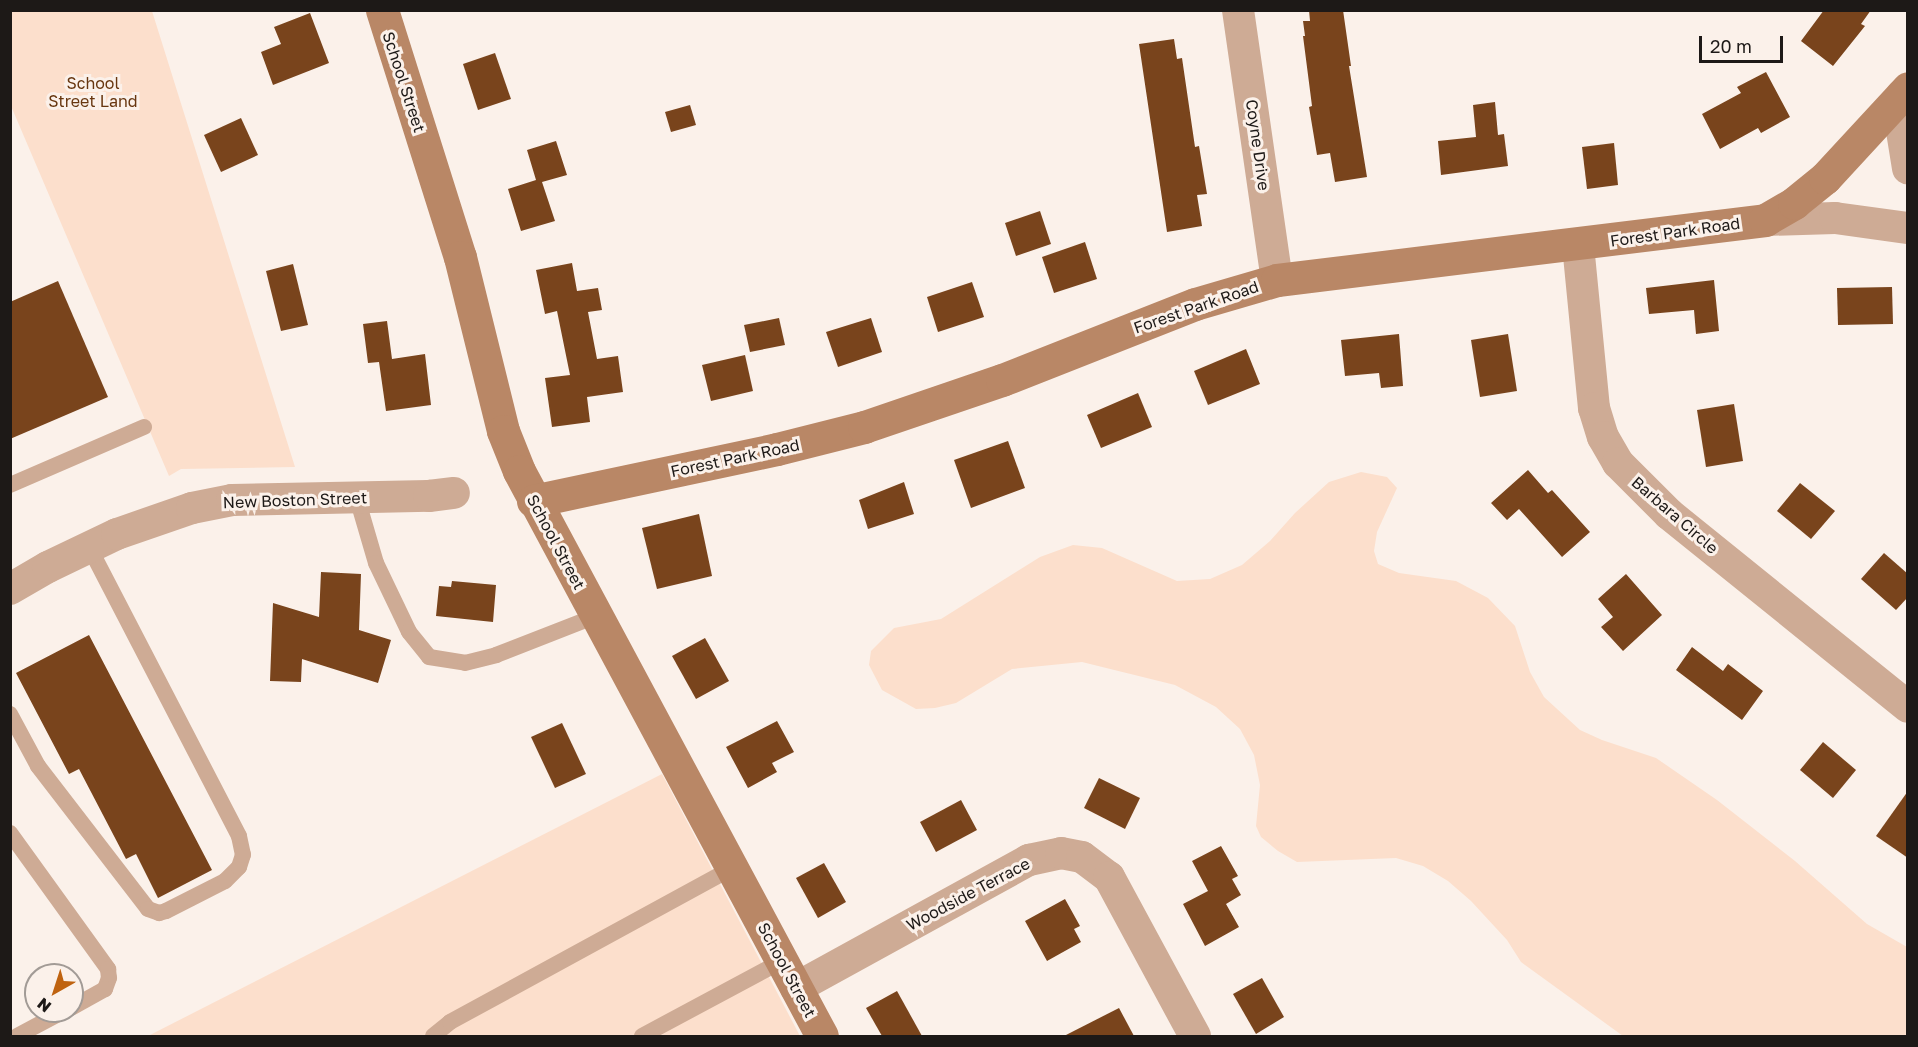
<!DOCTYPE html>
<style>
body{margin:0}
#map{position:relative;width:1918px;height:1047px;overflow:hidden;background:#fbf1ea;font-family:"Golos Text",sans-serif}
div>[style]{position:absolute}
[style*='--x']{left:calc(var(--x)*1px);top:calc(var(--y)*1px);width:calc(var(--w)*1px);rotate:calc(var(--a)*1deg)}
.green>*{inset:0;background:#fcdfcc}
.building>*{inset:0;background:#79441c}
.lane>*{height:16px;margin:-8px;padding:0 8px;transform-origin:8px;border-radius:8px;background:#ceab95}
.street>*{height:32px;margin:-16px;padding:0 16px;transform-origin:16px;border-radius:16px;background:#ceab95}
.secondary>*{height:33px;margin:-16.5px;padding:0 16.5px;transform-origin:16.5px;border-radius:16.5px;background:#b98766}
span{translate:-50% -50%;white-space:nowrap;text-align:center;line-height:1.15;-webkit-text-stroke:6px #fbf1ea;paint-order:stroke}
.street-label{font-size:16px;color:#1d1917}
.park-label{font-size:16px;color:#67360f}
.frame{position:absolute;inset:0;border:12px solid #1d1917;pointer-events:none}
.north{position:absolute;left:24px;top:963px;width:60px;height:60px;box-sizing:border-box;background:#fbf1ea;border:2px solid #a29b96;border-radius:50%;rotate:219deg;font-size:16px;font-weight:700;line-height:24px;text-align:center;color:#1d1917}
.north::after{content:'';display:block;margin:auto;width:21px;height:27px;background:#bf6310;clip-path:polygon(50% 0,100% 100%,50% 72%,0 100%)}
.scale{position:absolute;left:1699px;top:36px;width:84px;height:27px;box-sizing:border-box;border:3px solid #1d1917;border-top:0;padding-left:8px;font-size:18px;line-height:21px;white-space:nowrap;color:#1d1917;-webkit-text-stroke:4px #fbf1ea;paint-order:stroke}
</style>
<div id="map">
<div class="green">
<div style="clip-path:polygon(10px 11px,152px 11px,295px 467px,181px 469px,169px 476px,11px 106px)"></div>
<div style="clip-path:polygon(1361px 472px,1387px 477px,1397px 488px,1377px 532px,1374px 551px,1378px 564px,1399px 573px,1456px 581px,1488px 598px,1515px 626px,1530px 672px,1544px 697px,1580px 730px,1602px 740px,1656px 758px,1717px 800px,1795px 861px,1867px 924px,1907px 947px,1907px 1036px,1623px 1036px,1521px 962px,1507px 940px,1471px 901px,1448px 881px,1423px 866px,1396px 858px,1297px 862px,1278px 851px,1261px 837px,1256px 826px,1260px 785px,1254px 755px,1240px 729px,1216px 707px,1175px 685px,1082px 662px,1012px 669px,956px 703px,935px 708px,916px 709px,882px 690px,869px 665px,871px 651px,894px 628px,941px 619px,1040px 557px,1073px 545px,1102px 548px,1177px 581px,1210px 579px,1242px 565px,1270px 541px,1295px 513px,1329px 482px)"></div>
<div style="clip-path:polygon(662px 774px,800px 1036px,148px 1036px)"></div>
</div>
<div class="building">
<div style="clip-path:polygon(1309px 10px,1343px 10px,1351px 66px,1349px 66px,1367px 177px,1335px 182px,1330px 153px,1317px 155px,1309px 107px,1312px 106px,1303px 36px,1305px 36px,1303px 21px,1310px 21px)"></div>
<div style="clip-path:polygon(1824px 10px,1871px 10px,1861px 24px,1865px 26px,1833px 66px,1801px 41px)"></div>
<div style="clip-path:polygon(310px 13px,329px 63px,273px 85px,261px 52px,281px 44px,274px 27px)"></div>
<div style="clip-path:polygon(1174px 39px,1177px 59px,1182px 58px,1195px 147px,1199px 146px,1207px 194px,1197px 195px,1202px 226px,1167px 232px,1139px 44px)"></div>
<div style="clip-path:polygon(495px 53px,511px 99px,478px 110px,463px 64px)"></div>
<div style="clip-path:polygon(1766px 72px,1790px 117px,1761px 133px,1758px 128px,1720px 149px,1702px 114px,1741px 93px,1737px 87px)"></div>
<div style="clip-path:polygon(1495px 102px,1498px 135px,1504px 134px,1508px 166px,1441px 175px,1438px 141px,1476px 137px,1473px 105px)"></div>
<div style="clip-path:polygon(690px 105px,696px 125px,671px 132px,665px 112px)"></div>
<div style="clip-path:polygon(241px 118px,258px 155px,221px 172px,204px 135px)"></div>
<div style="clip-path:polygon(556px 141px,567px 175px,542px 182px,555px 221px,521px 231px,508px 189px,536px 180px,527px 150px)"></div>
<div style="clip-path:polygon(1614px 143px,1618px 185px,1587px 189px,1582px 147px)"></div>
<div style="clip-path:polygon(1040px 211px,1051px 244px,1016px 256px,1005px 223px)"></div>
<div style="clip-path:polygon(1085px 242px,1097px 279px,1054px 293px,1042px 257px)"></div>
<div style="clip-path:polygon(572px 263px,577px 291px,598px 288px,602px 310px,588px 312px,597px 359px,618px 356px,623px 392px,587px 397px,590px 422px,552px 427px,545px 378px,570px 375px,557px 311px,545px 314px,536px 270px)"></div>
<div style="clip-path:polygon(293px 264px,308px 325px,281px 331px,266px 271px)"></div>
<div style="clip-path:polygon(1714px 280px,1719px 331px,1696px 334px,1694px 310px,1649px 314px,1646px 288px)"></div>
<div style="clip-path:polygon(58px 281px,108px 397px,10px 439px,10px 302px)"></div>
<div style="clip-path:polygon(972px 282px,984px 317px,938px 332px,927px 297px)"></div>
<div style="clip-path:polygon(1892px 287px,1893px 324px,1838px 325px,1837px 288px)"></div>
<div style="clip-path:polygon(779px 318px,785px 345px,750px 352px,744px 325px)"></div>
<div style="clip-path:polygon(871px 318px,882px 352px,838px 367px,826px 332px)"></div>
<div style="clip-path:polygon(387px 321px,392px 359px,425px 354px,431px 405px,386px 411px,379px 362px,368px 363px,363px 324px)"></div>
<div style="clip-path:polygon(1399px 334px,1403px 386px,1381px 388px,1379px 373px,1345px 376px,1341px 340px)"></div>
<div style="clip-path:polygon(1508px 334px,1517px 391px,1480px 397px,1471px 340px)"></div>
<div style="clip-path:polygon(1246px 349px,1260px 384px,1208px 405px,1194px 371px)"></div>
<div style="clip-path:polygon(745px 355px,753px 391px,711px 401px,702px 365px)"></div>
<div style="clip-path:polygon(1138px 393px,1152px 427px,1101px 448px,1087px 415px)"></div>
<div style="clip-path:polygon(1734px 404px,1743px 461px,1706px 467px,1697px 410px)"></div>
<div style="clip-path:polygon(1008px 441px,1025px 488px,971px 508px,954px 460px)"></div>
<div style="clip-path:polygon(1528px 470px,1548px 493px,1552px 490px,1590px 532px,1562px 557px,1519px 509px,1507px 520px,1491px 503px)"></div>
<div style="clip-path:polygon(904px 482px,914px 514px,868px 529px,859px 500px)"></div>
<div style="clip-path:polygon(1800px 483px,1835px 511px,1811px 539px,1777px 511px)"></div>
<div style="clip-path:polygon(699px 514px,712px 576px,657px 589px,642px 528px)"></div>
<div style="clip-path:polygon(1884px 553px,1908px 574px,1908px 597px,1896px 610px,1861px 579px)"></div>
<div style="clip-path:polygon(321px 572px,361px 574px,359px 630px,391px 640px,378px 683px,302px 659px,301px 682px,270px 681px,273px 603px,319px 617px)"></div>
<div style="clip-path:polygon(1626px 574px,1662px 615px,1623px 651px,1601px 627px,1613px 617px,1598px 599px)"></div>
<div style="clip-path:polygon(452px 581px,496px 585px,493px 622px,436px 616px,439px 586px,451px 587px)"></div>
<div style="clip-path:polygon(89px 635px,212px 870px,158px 898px,136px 854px,126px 859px,79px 769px,69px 774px,16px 673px)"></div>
<div style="clip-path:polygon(705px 638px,729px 681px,696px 699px,672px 656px)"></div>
<div style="clip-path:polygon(1692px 647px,1723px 671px,1728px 664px,1763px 691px,1742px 720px,1676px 670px)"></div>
<div style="clip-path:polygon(777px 721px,794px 752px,772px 763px,777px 772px,748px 788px,726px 747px)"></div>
<div style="clip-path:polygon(562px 723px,586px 774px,555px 788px,531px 737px)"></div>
<div style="clip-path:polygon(1823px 742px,1856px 770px,1833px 798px,1800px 770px)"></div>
<div style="clip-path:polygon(1099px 778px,1140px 798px,1125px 829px,1084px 808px)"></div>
<div style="clip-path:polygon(1908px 791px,1908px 858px,1876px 836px)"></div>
<div style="clip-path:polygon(961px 800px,977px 830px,936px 852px,920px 822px)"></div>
<div style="clip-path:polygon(1221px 846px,1238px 876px,1232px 879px,1241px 895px,1226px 904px,1239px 927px,1205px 946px,1183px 904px,1208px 891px,1192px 861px)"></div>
<div style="clip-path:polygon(824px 863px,846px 902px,818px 918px,796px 878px)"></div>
<div style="clip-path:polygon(1065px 899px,1080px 926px,1074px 929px,1081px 942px,1047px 961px,1025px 921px)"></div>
<div style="clip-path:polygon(1262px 978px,1284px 1017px,1256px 1034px,1233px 994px)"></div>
<div style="clip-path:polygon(897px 991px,922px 1036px,882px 1036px,866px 1008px)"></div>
<div style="clip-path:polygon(1119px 1008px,1134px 1036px,1064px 1036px)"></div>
</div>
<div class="lane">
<div style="--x:10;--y:485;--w:146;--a:-23.4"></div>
<div style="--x:357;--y:498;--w:68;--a:73.7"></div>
<div style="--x:376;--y:563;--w:76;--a:64.4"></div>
<div style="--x:409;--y:632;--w:32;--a:51"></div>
<div style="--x:429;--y:657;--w:36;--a:9"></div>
<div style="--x:465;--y:663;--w:32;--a:-14"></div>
<div style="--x:496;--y:655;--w:107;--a:-21.3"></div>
<div style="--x:10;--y:714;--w:59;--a:61.7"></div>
<div style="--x:38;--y:766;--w:180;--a:52.4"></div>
<div style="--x:148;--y:909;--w:12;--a:20"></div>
<div style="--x:159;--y:913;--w:7;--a:-16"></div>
<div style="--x:166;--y:911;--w:66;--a:-27"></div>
<div style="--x:225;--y:881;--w:20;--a:-45"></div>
<div style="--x:239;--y:867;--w:13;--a:-72"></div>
<div style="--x:243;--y:855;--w:19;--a:-102"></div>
<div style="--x:239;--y:836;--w:326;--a:-117.4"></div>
<div style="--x:10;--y:833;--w:168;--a:54.2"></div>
<div style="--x:108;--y:969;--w:9;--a:84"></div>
<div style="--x:109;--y:978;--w:12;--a:110"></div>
<div style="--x:105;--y:989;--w:38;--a:151"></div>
<div style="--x:17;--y:1036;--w:53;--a:-28"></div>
<div style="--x:433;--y:1036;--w:22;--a:-39"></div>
<div style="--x:450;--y:1022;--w:321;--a:-28.6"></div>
<div style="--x:642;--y:1036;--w:159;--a:-28.2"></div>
</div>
<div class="street">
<div style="--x:1238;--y:10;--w:273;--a:81.8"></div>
<div style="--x:1902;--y:95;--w:30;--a:92"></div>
<div style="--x:1901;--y:125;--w:44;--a:80.8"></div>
<div style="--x:1765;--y:220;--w:70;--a:-1.6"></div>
<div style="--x:1835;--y:218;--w:74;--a:7.8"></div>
<div style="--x:1578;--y:245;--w:164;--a:84.4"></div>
<div style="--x:1594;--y:408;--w:30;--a:73"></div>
<div style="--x:1603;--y:437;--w:30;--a:60"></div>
<div style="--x:1618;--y:463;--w:72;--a:45"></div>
<div style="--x:1669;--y:514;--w:307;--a:38.9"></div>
<div style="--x:10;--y:589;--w:44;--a:-30.1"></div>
<div style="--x:48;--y:567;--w:76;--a:-25.6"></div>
<div style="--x:117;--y:534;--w:79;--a:-19.1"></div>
<div style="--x:192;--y:508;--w:41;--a:-11.3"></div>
<div style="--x:232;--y:500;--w:197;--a:-1.2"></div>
<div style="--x:429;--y:496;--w:25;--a:-7"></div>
<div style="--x:796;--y:988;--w:266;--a:-28.8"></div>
<div style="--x:1029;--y:860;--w:33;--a:-12"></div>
<div style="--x:1061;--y:853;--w:21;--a:11"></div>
<div style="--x:1082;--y:857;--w:34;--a:37"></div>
<div style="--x:1109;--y:877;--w:181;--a:61.6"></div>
</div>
<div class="secondary">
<div style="--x:382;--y:10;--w:259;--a:72.5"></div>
<div style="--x:460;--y:257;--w:179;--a:76.1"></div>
<div style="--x:503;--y:431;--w:43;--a:68.2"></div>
<div style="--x:519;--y:471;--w:641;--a:61.8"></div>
<div style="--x:533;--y:501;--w:249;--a:-12"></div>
<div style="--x:777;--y:449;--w:90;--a:-14.2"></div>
<div style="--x:864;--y:427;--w:146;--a:-18.8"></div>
<div style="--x:1002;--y:380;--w:207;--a:-21.5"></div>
<div style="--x:1195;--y:304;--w:85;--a:-16.3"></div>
<div style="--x:1277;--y:280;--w:492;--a:-7"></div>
<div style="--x:1765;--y:220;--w:34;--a:-30"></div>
<div style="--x:1794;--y:203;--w:40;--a:-39"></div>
<div style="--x:1825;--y:178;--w:122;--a:-47.3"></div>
</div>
<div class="street-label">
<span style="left:404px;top:82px;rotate:72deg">School Street</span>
<span style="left:1258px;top:145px;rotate:82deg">Coyne Drive</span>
<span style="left:1675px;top:232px;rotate:-8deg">Forest Park Road</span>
<span style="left:1196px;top:307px;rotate:-19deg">Forest Park Road</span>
<span style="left:735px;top:458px;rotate:-12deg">Forest Park Road</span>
<span style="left:295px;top:500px;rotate:-2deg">New Boston Street</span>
<span style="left:1675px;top:515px;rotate:41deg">Barbara Circle</span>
<span style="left:556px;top:542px;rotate:62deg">School Street</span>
<span style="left:968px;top:894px;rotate:-28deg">Woodside Terrace</span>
<span style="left:787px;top:970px;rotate:62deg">School Street</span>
</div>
<div class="park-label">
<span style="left:93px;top:92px">School<br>Street Land</span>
</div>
<div class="frame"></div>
<div class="north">N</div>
<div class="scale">20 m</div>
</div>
